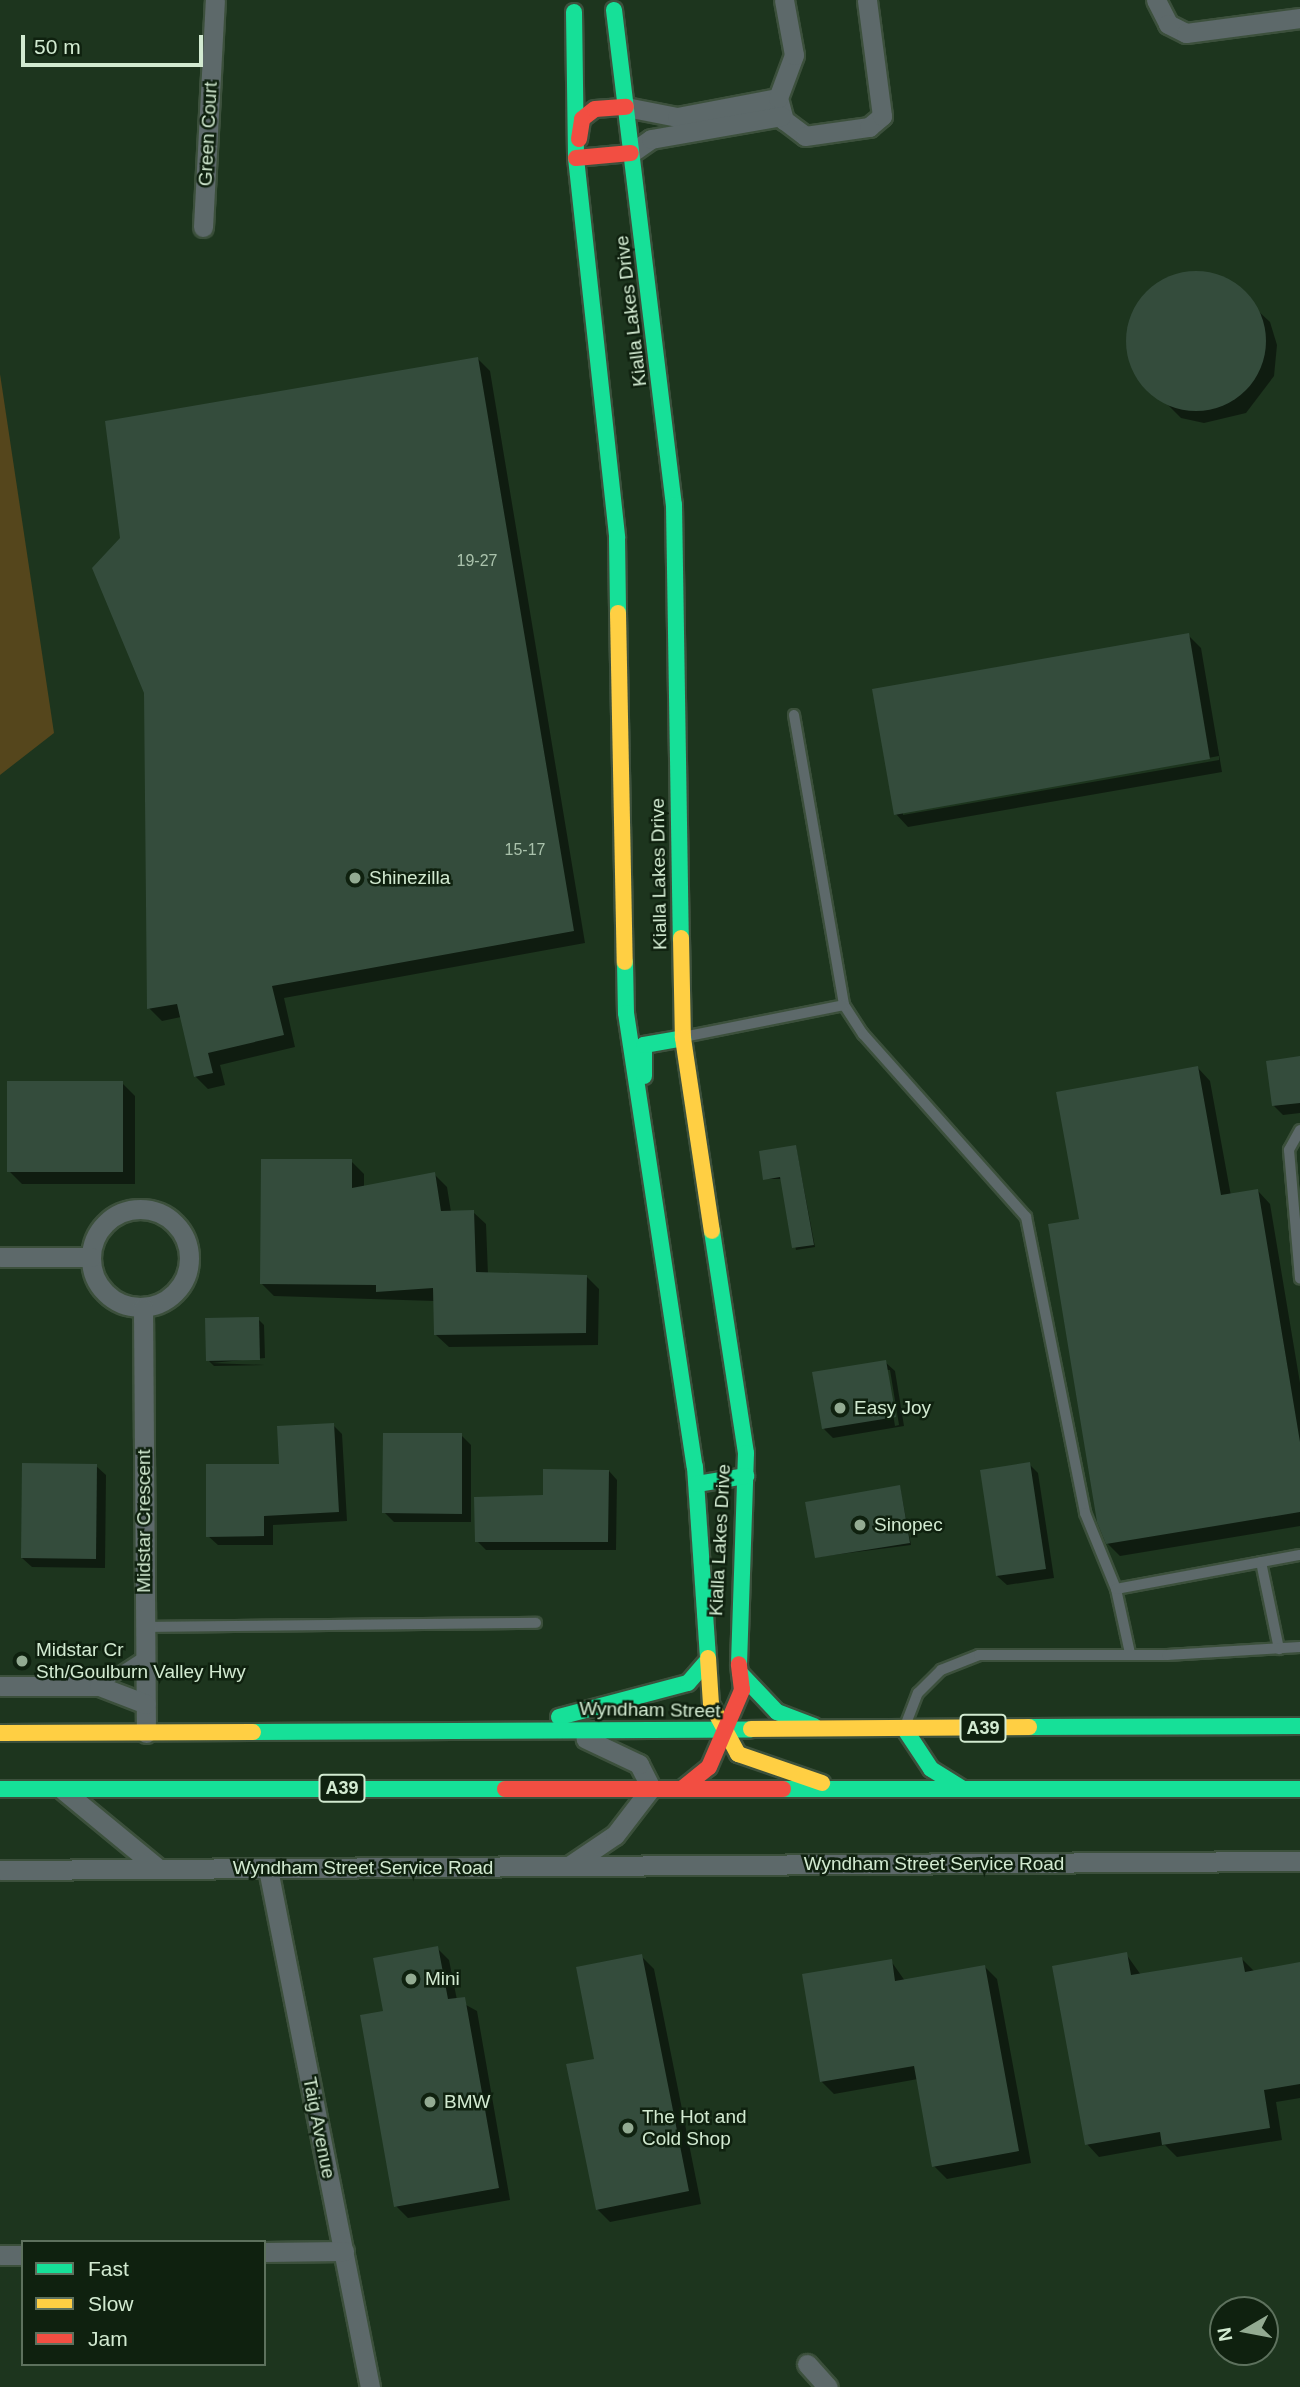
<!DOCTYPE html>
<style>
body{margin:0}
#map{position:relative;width:1300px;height:2387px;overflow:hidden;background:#1d351e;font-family:Helvetica,sans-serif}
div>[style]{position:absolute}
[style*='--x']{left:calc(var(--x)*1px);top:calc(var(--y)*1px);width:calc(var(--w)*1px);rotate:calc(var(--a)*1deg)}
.green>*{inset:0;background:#55461c}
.shadow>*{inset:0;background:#0007}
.building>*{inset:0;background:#344c3c}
.round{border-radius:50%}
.roads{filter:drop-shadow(2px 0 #3c503c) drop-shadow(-2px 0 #3c503c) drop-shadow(0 2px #3c503c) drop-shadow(0 -2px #3c503c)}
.lane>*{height:10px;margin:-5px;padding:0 5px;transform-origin:5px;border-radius:5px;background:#5d696a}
.street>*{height:19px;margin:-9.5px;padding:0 9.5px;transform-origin:9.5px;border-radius:9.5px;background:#5d696a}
.street>.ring{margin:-9.5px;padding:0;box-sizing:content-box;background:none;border:19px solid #5d696a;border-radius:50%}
.fast>*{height:16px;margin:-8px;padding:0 8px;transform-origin:8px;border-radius:8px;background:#16e098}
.slow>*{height:16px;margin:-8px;padding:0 8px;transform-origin:8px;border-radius:8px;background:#ffcf43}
.jam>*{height:16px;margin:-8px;padding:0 8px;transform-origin:8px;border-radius:8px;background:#f24e42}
.dots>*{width:19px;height:19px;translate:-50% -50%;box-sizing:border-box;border:4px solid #0f210f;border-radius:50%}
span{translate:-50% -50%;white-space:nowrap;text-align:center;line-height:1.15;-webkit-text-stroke:5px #0f210f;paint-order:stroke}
.number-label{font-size:16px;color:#aac2ac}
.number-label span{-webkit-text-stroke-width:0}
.shield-label span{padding:2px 5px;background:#0f210f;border:2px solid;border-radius:5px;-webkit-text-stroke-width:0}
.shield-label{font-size:18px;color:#d2ead1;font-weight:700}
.street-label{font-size:19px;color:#d2ead1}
.poi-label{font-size:19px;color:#d2ead1}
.left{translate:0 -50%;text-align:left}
.legend{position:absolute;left:21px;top:2240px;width:245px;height:126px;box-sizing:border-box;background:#0f210f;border:2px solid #5d715d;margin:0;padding:9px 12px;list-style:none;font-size:21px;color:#d2ead1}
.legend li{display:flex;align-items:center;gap:14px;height:35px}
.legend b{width:35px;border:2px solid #5d715d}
.north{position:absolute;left:1209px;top:2296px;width:70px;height:70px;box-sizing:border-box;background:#0f210f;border:2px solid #5d715d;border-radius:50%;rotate:260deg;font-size:19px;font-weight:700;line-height:28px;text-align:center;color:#d2ead1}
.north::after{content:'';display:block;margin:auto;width:24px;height:32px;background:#93ab92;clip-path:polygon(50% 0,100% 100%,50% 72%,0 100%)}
.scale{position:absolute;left:21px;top:35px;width:182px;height:32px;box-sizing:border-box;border:4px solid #d2ead1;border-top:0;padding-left:9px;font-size:21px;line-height:24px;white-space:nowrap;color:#d2ead1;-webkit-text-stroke:5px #0f210f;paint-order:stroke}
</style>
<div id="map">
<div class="green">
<div style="clip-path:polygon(0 374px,54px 733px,0 775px)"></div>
</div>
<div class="shadow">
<div style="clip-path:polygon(1198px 273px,1221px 277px,1256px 309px,1270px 322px,1277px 345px,1274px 376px,1246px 413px,1204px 423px,1181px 418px,1134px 371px,1129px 327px,1153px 287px)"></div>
<div style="clip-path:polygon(477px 358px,490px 371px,585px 943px,284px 998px,295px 1047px,220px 1065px,225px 1085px,208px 1089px,195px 1076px,181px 1017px,162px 1021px,149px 1008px)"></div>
<div style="clip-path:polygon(evenodd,1188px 635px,1201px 648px,1222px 772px,908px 827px,896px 814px,1188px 635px,1219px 756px,1219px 760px,903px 815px,903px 812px,1219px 756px)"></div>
<div style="clip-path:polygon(1300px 1058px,1300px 1113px,1283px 1115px,1274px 1106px)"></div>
<div style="clip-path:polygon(1198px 1068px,1210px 1081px,1231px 1196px,1258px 1191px,1270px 1204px,1300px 1383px,1300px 1526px,1120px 1556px,1107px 1543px,1081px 1220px)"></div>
<div style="clip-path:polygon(122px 1083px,135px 1096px,135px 1184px,22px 1184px,9px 1171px)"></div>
<div style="clip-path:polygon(796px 1147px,815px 1247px,796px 1250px,782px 1179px,765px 1179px)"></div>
<div style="clip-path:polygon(351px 1161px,364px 1174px,364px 1188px,434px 1174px,447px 1187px,451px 1212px,473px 1212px,486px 1224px,488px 1274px,586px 1276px,599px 1289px,598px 1345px,449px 1347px,436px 1335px,435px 1301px,274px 1296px,262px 1284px)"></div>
<div style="clip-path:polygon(258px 1319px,264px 1325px,265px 1358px,211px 1363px,265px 1365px,214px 1366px,208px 1360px)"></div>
<div style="clip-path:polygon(evenodd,885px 1362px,895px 1371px,904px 1426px,833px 1438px,824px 1429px,885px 1362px,886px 1370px,890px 1370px,899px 1425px,895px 1426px,886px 1370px)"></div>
<div style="clip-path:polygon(333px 1425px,342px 1434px,347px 1521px,273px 1525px,273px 1545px,218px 1545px,208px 1536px)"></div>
<div style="clip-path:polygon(461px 1435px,471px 1445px,471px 1522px,394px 1522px,384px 1512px)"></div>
<div style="clip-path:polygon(1029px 1464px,1038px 1473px,1054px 1578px,1007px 1585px,997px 1576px)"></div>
<div style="clip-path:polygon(96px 1466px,106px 1475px,105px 1568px,32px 1567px,22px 1558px)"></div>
<div style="clip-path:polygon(609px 1471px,617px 1480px,616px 1550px,486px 1550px,477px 1541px)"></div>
<div style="clip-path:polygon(900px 1487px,911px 1545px,817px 1557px)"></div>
<div style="clip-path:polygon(437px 1948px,449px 1960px,457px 2000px,477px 2011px,510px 2200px,408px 2218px,396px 2206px)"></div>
<div style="clip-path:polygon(1126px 1954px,1141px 1975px,1242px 1959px,1255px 1972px,1300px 1964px,1300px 2098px,1276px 2102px,1282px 2140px,1177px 2157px,1165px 2145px,1099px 2157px,1087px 2144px)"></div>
<div style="clip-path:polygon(641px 1956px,654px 1969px,701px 2204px,610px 2222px,597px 2209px,596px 2060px)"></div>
<div style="clip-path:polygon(891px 1961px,905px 1981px,984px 1966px,997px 1979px,1031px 2163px,947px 2179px,934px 2166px,918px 2079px,834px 2094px,821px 2081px)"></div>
</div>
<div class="building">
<div class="round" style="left:1126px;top:271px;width:140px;height:140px"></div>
<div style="clip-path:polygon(478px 357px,574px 931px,272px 986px,284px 1035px,208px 1053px,213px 1073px,194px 1077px,177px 1004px,147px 1009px,144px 693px,92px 568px,120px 538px,105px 421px)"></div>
<div style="clip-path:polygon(1189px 633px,1210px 759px,894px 815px,872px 689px)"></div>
<div style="clip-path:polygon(1300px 1056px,1300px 1103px,1272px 1106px,1266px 1061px)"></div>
<div style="clip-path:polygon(1198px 1066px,1221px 1195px,1258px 1189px,1300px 1442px,1300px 1512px,1106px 1544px,1097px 1522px,1048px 1224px,1079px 1219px,1056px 1092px)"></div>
<div style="clip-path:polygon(7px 1081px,123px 1081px,123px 1172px,7px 1172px)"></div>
<div style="clip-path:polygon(796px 1145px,814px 1245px,792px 1248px,780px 1177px,763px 1180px,759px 1151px)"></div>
<div style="clip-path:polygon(261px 1159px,352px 1159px,352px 1188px,435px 1172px,441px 1211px,474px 1210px,476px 1272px,587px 1275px,586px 1333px,434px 1335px,433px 1288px,376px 1292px,376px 1285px,260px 1284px)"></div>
<div style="clip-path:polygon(259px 1317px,260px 1360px,206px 1361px,205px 1318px)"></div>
<div style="clip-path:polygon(886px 1360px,896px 1417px,822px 1429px,812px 1372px)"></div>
<div style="clip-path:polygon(334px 1423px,339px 1512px,264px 1516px,264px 1536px,206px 1537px,206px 1464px,279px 1464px,277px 1426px)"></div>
<div style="clip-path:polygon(383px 1433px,462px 1433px,462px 1514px,382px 1513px)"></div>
<div style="clip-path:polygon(1030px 1462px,1046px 1569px,996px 1576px,980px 1470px)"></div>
<div style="clip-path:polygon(22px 1463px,97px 1464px,96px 1559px,21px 1558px)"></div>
<div style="clip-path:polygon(543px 1469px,609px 1470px,608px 1542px,475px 1542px,474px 1497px,543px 1495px)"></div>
<div style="clip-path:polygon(900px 1485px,910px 1543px,815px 1558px,805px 1502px)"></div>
<div style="clip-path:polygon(438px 1946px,448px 1999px,465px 1997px,499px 2188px,394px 2207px,360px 2015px,383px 2011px,373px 1958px)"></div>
<div style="clip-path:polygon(1127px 1952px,1131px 1975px,1242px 1957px,1245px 1972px,1300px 1962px,1300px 2084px,1264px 2090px,1270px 2128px,1162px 2145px,1160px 2132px,1085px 2145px,1052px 1966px)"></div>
<div style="clip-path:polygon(642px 1954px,689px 2191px,596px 2210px,566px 2064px,594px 2059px,576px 1967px)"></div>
<div style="clip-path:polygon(892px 1959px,895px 1981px,985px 1965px,1019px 2151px,932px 2167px,914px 2066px,820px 2082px,802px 1974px)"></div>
</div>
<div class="roads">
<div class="lane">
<div style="--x:794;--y:715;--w:294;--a:80.2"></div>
<div style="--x:844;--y:1005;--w:35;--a:57"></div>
<div style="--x:863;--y:1034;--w:245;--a:48.3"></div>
<div style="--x:1026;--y:1217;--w:302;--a:78.7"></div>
<div style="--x:1085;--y:1513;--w:82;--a:67.8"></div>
<div style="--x:1116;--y:1589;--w:66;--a:77.7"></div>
<div style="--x:683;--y:1037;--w:164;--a:-11.2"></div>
<div style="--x:1300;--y:1130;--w:23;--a:119"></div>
<div style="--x:1289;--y:1150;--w:129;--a:85.1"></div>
<div style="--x:1261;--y:1562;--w:89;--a:78.3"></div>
<div style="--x:1116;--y:1589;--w:187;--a:-10.5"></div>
<div style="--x:145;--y:1627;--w:391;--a:-0.6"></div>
<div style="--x:99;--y:1686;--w:55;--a:-33.1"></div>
<div style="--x:907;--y:1721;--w:30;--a:-69"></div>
<div style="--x:918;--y:1693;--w:33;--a:-45"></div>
<div style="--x:941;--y:1670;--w:41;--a:-21.5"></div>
<div style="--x:979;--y:1655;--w:188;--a:0"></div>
<div style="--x:1167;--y:1655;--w:133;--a:-3.4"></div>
</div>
<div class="street">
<div style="--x:1156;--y:0;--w:27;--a:63"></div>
<div style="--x:1168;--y:24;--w:20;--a:27"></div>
<div style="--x:1186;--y:33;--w:115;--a:-7.5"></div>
<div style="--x:778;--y:98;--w:23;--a:75"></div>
<div style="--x:784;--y:120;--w:26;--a:37"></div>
<div style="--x:805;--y:136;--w:65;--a:-8"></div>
<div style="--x:869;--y:127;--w:17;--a:-40"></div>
<div style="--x:882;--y:116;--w:117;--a:-97.4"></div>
<div style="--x:626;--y:107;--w:52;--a:11.1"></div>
<div style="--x:677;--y:117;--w:103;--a:-10.7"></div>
<div style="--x:778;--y:98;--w:46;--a:-69.6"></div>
<div style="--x:794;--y:55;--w:56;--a:-100.3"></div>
<div style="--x:631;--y:153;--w:24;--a:-35"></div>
<div style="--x:651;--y:139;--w:132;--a:-10"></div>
<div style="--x:203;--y:227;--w:227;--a:-87"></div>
<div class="ring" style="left:91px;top:1209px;width:79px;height:79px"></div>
<div style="--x:0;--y:1257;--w:91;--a:0"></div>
<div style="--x:143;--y:1308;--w:425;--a:89.6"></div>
<div style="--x:0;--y:1686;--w:99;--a:0"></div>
<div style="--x:99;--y:1686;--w:50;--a:21"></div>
<div style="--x:63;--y:1790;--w:124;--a:39.5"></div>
<div style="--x:569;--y:1866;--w:55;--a:-34"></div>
<div style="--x:615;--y:1835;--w:59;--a:-52.5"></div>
<div style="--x:651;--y:1788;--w:27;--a:-117"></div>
<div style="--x:639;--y:1764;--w:59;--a:-154.7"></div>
<div style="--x:268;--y:1869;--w:528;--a:78.86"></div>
<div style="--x:0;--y:1870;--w:1300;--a:-0.4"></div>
<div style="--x:264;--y:2252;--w:80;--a:-0.7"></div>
<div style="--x:0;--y:2255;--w:23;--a:0"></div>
<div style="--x:807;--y:2364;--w:31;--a:48"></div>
</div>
<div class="fast">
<div style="--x:614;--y:10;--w:499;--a:83.1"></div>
<div style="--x:674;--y:505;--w:433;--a:89.1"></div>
<div style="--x:574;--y:12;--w:146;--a:89.2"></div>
<div style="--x:576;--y:158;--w:382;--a:83.8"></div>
<div style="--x:617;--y:538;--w:75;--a:89.2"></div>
<div style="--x:625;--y:962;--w:51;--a:88.9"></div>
<div style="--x:626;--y:1013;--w:459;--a:81.4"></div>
<div style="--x:695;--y:1467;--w:191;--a:86.1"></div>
<div style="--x:644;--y:1076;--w:31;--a:-90"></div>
<div style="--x:644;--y:1045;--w:40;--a:-10"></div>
<div style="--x:712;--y:1231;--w:225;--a:81.3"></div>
<div style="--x:746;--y:1453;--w:211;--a:91.9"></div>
<div style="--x:697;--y:1484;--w:50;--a:-9.3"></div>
<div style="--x:740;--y:1673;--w:54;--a:46.5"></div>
<div style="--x:777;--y:1712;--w:40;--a:21"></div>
<div style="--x:559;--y:1717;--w:133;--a:-14.8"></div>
<div style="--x:688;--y:1683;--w:29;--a:-49"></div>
<div style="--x:1029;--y:1727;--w:271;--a:-0.2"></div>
<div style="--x:904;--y:1728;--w:49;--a:56.6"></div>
<div style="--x:931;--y:1769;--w:36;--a:32"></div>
<div style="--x:253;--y:1732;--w:498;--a:-0.3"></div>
<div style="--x:0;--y:1789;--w:505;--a:0"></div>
<div style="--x:783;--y:1789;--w:517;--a:0"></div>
</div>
<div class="slow">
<div style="--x:618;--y:613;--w:349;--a:88.9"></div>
<div style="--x:681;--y:938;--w:100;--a:88.9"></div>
<div style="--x:683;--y:1038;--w:195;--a:81.5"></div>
<div style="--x:708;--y:1658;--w:46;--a:86.3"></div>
<div style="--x:711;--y:1704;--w:57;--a:61.6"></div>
<div style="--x:738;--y:1754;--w:89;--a:19"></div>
<div style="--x:751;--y:1729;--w:278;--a:-0.4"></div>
<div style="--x:0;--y:1733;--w:253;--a:-0.2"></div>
</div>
<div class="jam">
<div style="--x:579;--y:139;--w:20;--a:-81"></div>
<div style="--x:582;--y:119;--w:16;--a:-38"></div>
<div style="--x:595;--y:109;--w:31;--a:-4"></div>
<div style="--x:576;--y:158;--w:55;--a:-5.2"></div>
<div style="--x:683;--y:1788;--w:33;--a:-39"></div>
<div style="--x:709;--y:1767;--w:84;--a:-66.8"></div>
<div style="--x:742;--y:1690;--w:26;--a:-97"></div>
<div style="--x:505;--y:1789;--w:278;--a:0"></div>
</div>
</div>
<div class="dots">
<div style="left:355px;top:878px;background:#93ab92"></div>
<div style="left:840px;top:1408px;background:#93ab92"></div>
<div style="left:860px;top:1525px;background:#93ab92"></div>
<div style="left:22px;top:1661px;background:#93ab92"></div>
<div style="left:411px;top:1979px;background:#93ab92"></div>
<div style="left:430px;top:2102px;background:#93ab92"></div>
<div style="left:628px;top:2128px;background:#93ab92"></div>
</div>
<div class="number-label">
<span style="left:477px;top:561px">19-27</span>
<span style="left:525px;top:850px">15-17</span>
</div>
<div class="shield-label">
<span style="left:983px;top:1728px">A39</span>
<span style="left:342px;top:1788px">A39</span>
</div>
<div class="street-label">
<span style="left:208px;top:134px;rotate:-87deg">Green Court</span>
<span style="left:631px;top:311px;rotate:-97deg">Kialla Lakes Drive</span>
<span style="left:659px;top:874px;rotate:-91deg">Kialla Lakes Drive</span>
<span style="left:144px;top:1521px;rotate:-90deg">Midstar Crescent</span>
<span style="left:720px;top:1540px;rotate:-87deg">Kialla Lakes Drive</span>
<span style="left:650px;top:1710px;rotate:1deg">Wyndham Street</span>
<span style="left:934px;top:1864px">Wyndham Street Service Road</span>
<span style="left:363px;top:1868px">Wyndham Street Service Road</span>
<span style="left:319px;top:2128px;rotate:79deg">Taig Avenue</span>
</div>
<div class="poi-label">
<span class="left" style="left:369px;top:878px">Shinezilla</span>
<span class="left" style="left:854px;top:1408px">Easy Joy</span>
<span class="left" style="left:874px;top:1525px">Sinopec</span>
<span class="left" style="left:36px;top:1661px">Midstar Cr<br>Sth/Goulburn Valley Hwy</span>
<span class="left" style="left:425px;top:1979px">Mini</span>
<span class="left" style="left:444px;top:2102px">BMW</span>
<span class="left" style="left:642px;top:2128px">The Hot and<br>Cold Shop</span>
</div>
<ul class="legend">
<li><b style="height:9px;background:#16e098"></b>Fast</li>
<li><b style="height:9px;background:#ffcf43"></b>Slow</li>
<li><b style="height:9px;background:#f24e42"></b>Jam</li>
</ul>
<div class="north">N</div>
<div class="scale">50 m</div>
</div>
